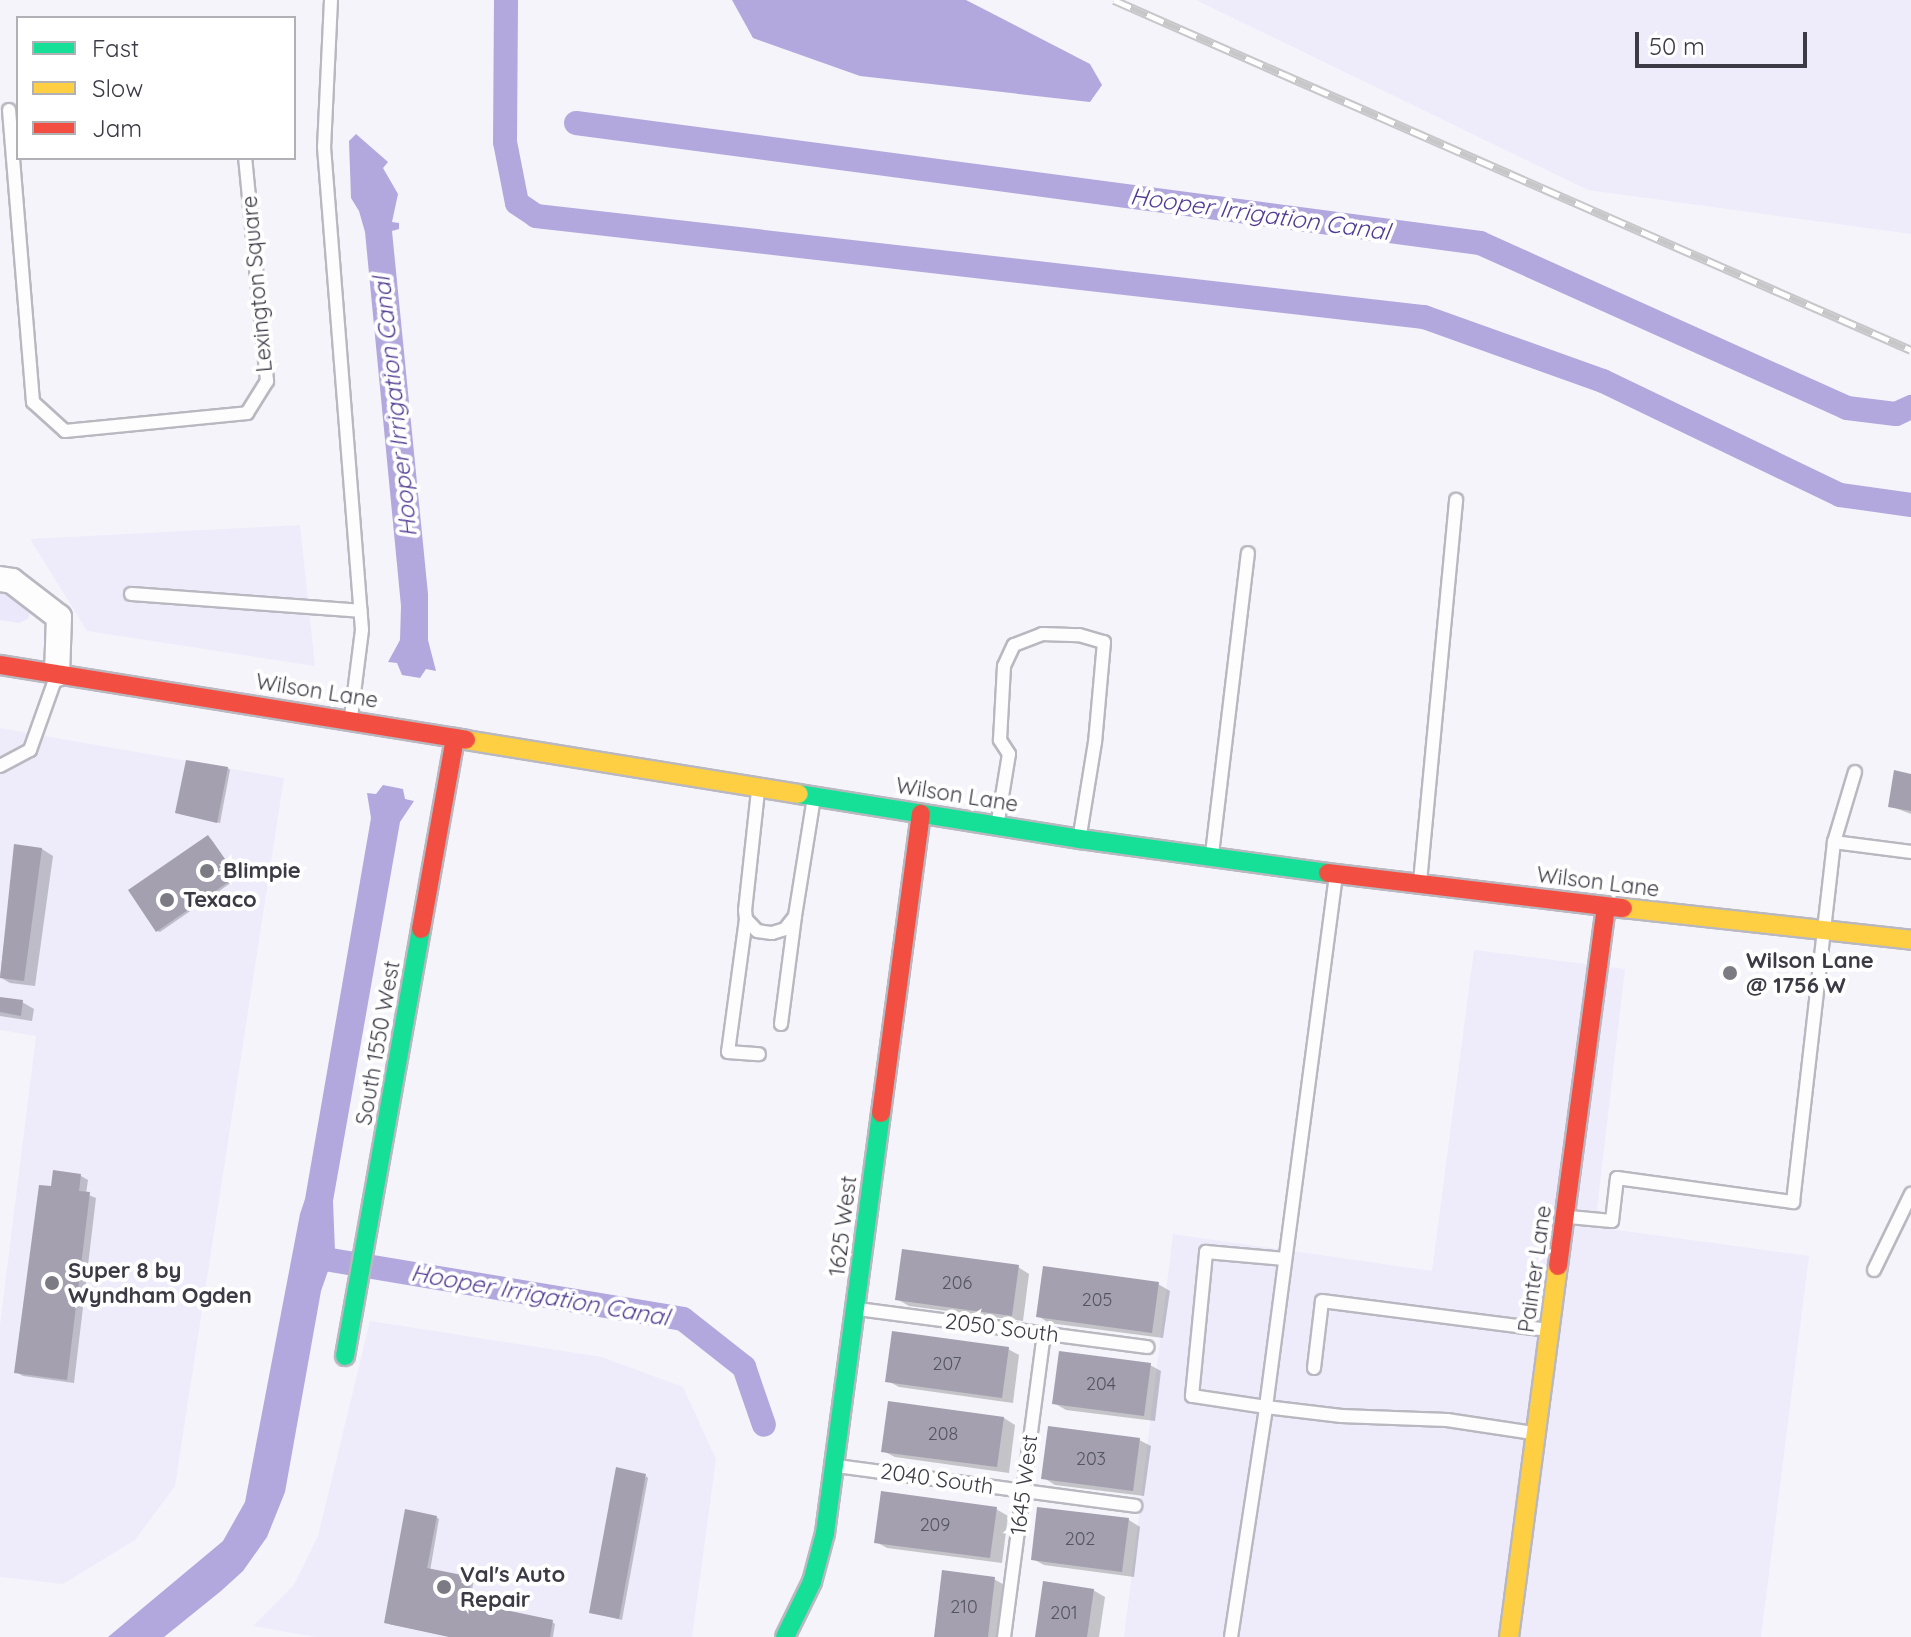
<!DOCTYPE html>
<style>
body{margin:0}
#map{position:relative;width:1911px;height:1637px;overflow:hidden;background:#f5f4fa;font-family:Quicksand,sans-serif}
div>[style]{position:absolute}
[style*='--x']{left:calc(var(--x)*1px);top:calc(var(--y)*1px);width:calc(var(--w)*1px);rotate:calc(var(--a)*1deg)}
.built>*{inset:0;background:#eeecfb}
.green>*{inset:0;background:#ebe8fc}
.water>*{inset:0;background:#b2a8dd}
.shadow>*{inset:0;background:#0003}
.canal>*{height:24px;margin:-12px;padding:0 12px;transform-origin:12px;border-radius:12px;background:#b2a8dd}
.building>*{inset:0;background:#a4a0b0}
.roads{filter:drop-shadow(2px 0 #b9b8c0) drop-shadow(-2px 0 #b9b8c0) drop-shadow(0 2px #b9b8c0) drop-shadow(0 -2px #b9b8c0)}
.lane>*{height:12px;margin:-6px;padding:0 6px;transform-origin:6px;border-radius:6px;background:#fefdfe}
.street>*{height:24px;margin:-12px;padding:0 12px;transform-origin:12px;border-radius:12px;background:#fefdfe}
.fast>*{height:18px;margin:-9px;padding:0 9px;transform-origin:9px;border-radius:9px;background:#16e098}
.slow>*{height:18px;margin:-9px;padding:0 9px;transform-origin:9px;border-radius:9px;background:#ffcf43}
.jam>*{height:18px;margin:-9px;padding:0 9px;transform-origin:9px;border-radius:9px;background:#f24e42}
.rail>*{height:9px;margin-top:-4.5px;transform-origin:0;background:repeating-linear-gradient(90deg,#fff 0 18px,#c7c7c9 0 36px);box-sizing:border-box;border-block:2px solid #c7c7c9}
.dots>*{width:22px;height:22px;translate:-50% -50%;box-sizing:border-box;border:4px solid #fff;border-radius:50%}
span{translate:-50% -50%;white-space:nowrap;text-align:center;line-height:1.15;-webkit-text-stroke:8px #fff;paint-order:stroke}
.number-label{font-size:18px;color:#555460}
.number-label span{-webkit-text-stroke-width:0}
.street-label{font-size:22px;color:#3b3a45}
.poi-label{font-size:22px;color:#3b3a45;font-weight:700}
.left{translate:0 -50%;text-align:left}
.water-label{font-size:24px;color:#523b92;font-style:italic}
.legend{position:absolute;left:16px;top:16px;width:280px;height:144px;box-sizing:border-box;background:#fff;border:2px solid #b1b0b5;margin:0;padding:10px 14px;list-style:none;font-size:24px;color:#3b3a45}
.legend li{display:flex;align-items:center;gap:16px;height:40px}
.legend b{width:40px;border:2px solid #b1b0b5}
.scale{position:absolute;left:1635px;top:32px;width:172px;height:36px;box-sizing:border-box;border:4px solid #3b3a45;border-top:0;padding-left:10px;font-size:24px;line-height:28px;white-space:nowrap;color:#3b3a45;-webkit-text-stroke:6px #fff;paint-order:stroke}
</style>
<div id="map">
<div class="built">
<div style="clip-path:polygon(1196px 0,1911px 0,1911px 234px,1588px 190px)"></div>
<div style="clip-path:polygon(300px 525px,315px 666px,87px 631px,30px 539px)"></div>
<div style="clip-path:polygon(0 728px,284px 778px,175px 1486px,135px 1540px,63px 1584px,0 1577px,0 1325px,36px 1036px,0 1030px)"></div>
<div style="clip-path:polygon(1474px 950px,1625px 969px,1595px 1227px,1809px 1256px,1761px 1637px,1124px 1637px,1173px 1234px,1432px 1271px)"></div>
<div style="clip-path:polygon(370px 1321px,602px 1357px,683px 1387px,716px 1459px,692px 1637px,316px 1637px,253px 1626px,294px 1585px,318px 1536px)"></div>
</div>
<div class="green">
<div style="clip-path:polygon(0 584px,31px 610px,28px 619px,19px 623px,0 620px)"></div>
</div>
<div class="water">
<div style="clip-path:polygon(732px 0,966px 0,1090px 64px,1102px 85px,1090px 102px,860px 76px,753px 38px)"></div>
<div style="clip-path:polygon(356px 134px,388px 162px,383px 168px,398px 194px,392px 222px,399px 223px,399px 229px,392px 231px,428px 594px,428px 640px,436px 671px,426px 669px,420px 678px,402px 675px,397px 663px,388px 662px,400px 640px,401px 606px,365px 232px,359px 211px,351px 198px,349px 141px)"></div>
<div style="clip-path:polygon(383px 785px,403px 789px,405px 799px,414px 801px,400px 822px,333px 1201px,335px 1251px,321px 1291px,285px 1492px,267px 1537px,243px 1571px,221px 1591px,164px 1637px,108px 1637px,223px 1541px,245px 1502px,300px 1214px,305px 1199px,371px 818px,367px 793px,376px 794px)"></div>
</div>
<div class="shadow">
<div style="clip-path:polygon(228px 768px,230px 770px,220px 823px,180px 814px)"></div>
<div style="clip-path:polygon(1911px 776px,1911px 814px,1890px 806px)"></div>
<div style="clip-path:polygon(211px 839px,238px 878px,160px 932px,157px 931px)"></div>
<div style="clip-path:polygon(16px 846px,42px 849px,53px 856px,35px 986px,10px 983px,0 977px)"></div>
<div style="clip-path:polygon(0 999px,22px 1002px,34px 1009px,32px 1021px,0 1016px)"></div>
<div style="clip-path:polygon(81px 1176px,88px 1180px,86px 1194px,96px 1198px,74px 1383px,23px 1376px,16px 1372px,52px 1189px)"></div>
<div style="clip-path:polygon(1018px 1267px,1029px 1274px,1023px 1321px,909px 1306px,897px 1299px)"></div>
<div style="clip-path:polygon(1158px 1284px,1170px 1291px,1163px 1338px,1049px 1323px,1038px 1316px)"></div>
<div style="clip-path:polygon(1008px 1349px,1019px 1355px,1013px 1403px,899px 1387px,888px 1381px)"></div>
<div style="clip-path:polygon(1150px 1365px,1161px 1371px,1155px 1421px,1066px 1410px,1054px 1403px)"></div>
<div style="clip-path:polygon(1004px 1418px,1015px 1425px,1009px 1473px,895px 1457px,883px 1451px)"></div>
<div style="clip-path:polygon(1139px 1440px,1151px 1446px,1144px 1496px,1055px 1485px,1044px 1478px)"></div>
<div style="clip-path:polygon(646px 1476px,648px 1478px,622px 1620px,594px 1613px)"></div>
<div style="clip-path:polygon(996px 1509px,1008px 1516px,1002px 1563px,887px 1548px,876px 1542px)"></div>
<div style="clip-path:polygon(436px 1517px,439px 1519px,430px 1571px,474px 1580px,469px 1604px,552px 1622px,555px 1624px,553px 1637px,451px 1637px,389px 1624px)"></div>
<div style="clip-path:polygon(1129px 1520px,1140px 1527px,1134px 1577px,1044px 1565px,1033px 1559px)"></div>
<div style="clip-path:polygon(994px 1579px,1006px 1586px,999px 1637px,936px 1637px)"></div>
<div style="clip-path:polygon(1093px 1590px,1105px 1597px,1099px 1637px,1037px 1637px)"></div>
</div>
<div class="canal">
<div style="--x:506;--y:0;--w:142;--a:90.4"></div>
<div style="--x:505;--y:142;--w:62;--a:78.9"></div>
<div style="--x:517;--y:203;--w:23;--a:34"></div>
<div style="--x:536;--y:216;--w:894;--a:6.49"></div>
<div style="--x:1424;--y:317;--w:190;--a:19.7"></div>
<div style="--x:1603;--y:381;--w:263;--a:25.7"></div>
<div style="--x:1840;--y:495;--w:72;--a:8"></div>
<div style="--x:576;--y:123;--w:912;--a:7.56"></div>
<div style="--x:1480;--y:243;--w:402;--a:24.2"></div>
<div style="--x:1847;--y:408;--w:49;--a:7"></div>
<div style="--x:1896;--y:414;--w:17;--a:-25"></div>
<div style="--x:307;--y:1256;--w:381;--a:9.5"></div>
<div style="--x:683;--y:1319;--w:78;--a:38.2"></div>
<div style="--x:744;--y:1367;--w:61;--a:71"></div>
</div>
<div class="building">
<div style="clip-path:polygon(186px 760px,228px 767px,217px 823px,175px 813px)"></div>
<div style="clip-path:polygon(1894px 770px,1911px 774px,1911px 811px,1888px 807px)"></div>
<div style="clip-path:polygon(208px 835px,237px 876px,156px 932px,128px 890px)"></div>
<div style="clip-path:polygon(14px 844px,42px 848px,24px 981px,0 978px)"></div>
<div style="clip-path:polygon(0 997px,23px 1000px,21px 1016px,0 1012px)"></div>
<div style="clip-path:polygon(53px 1170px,81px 1174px,79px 1191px,90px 1192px,67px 1380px,14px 1373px,39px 1185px,51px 1186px)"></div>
<div style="clip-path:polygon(902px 1249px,1019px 1265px,1012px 1316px,895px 1300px)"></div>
<div style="clip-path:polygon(1043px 1266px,1159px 1282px,1152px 1333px,1036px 1317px)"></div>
<div style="clip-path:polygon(892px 1331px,1009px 1347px,1002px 1398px,885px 1382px)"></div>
<div style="clip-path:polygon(1059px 1351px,1151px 1363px,1144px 1416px,1052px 1404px)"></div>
<div style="clip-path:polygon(888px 1401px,1004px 1417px,997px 1467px,881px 1452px)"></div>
<div style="clip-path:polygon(1048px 1426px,1140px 1438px,1133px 1491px,1041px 1479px)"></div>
<div style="clip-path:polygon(616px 1467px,646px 1474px,619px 1619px,589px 1613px)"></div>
<div style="clip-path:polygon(881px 1491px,997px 1507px,990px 1558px,874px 1543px)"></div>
<div style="clip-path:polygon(1037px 1507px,1129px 1518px,1122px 1572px,1031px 1560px)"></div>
<div style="clip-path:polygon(405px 1509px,437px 1516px,427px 1568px,472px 1577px,467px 1602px,553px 1620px,550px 1637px,449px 1637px,384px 1623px)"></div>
<div style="clip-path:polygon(942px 1570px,995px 1577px,988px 1637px,934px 1637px)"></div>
<div style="clip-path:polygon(1043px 1581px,1094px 1589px,1087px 1637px,1035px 1637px)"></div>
</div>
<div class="roads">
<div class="lane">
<div style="--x:331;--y:0;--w:147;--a:92.7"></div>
<div style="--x:324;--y:147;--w:484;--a:85.5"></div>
<div style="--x:362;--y:630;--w:88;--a:97.2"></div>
<div style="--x:9;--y:110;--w:293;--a:85.3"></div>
<div style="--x:33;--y:402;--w:43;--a:42.2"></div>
<div style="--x:65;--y:431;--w:183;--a:-5.6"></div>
<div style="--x:247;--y:413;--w:38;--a:-58"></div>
<div style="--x:267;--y:381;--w:224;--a:-95.6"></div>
<div style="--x:131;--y:594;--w:230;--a:4.2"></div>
<div style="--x:0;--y:766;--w:34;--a:-28"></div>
<div style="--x:30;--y:750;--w:77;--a:-70.4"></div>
<div style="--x:758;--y:791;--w:120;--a:96.2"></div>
<div style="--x:745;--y:910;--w:9;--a:84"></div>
<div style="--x:746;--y:919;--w:16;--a:47"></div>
<div style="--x:757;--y:931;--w:15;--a:8"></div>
<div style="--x:772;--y:933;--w:14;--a:-17"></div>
<div style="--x:785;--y:929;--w:16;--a:-52"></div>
<div style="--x:795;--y:916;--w:121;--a:-80.9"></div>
<div style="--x:998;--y:821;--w:68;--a:-80.7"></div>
<div style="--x:1009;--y:754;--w:17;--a:-123"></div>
<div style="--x:1000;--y:740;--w:74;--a:-86.9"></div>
<div style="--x:1004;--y:666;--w:23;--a:-65"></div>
<div style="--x:1014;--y:645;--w:30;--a:-21"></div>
<div style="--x:1042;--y:634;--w:37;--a:2"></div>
<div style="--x:1079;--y:635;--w:26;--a:16"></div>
<div style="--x:1104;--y:642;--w:100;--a:95.1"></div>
<div style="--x:1095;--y:742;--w:94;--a:99.2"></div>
<div style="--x:1834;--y:842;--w:73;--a:-73.3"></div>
<div style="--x:1212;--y:854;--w:303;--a:-83.2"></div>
<div style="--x:1336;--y:875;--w:537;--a:97.5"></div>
<div style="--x:1266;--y:1407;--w:76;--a:6.8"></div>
<div style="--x:1341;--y:1416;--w:106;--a:2.2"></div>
<div style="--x:1447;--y:1420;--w:87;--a:8.6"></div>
<div style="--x:1420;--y:882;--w:384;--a:-84.6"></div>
<div style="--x:746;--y:919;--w:134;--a:97.7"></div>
<div style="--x:728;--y:1052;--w:31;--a:4"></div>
<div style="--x:781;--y:1024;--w:109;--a:-82.6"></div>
<div style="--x:1569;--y:1217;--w:43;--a:5.3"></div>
<div style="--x:1612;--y:1221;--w:43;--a:-83.4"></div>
<div style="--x:1617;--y:1178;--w:178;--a:7.8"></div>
<div style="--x:1793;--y:1202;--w:362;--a:-83.5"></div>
<div style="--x:1834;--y:842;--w:78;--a:7.4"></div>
<div style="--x:1874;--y:1270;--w:85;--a:-64"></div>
<div style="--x:858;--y:1309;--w:292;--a:7.5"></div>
<div style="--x:1314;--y:1368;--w:67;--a:-83.2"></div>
<div style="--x:1322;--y:1301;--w:228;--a:7.3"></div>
<div style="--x:837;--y:1466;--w:301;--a:7.6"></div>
<div style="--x:1004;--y:1637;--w:307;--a:-82.5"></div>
<div style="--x:1231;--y:1637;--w:233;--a:-81.3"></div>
<div style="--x:1266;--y:1407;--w:75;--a:-171.5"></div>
<div style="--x:1192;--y:1396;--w:145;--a:-84.4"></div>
<div style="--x:1206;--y:1252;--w:79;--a:5.1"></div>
</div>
<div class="street">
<div style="--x:0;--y:579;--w:12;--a:9"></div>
<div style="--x:12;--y:581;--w:59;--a:37.5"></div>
<div style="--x:59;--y:617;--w:57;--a:92"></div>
</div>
<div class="fast">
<div style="--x:799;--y:794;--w:285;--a:9.1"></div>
<div style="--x:1080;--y:839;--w:250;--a:7.8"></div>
<div style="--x:345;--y:1356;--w:434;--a:-79.9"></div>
<div style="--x:785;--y:1637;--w:61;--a:-63.9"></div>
<div style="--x:812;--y:1582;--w:51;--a:-75.1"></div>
<div style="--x:825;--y:1533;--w:424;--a:-82.4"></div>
</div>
<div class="slow">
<div style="--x:466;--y:740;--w:337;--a:9.2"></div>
<div style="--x:1623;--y:908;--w:290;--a:6.3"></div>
<div style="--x:1509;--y:1637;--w:374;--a:-82.5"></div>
</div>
<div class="jam">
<div style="--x:0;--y:665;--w:472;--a:9.1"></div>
<div style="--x:1328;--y:873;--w:297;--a:6.8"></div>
<div style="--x:421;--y:929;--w:194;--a:-79.9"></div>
<div style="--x:881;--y:1113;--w:302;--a:-82.4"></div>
<div style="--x:1558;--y:1266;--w:361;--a:-82.4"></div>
</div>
</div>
<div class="rail">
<div style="--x:1114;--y:0;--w:870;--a:23.71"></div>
</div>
<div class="dots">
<div style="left:207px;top:871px;background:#7c7b84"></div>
<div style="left:167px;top:900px;background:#7c7b84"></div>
<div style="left:1730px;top:973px;background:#7c7b84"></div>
<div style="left:52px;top:1283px;background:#7c7b84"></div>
<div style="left:444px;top:1587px;background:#7c7b84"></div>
</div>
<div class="number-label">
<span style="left:957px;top:1283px">206</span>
<span style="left:1097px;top:1300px">205</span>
<span style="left:947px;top:1364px">207</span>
<span style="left:1101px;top:1384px">204</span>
<span style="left:943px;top:1434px">208</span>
<span style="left:1091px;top:1459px">203</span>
<span style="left:935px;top:1525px">209</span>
<span style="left:1080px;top:1539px">202</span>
<span style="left:964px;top:1607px">210</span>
<span style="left:1064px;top:1613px">201</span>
</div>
<div class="street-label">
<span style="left:257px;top:284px;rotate:-95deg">Lexington Square</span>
<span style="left:317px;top:691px;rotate:9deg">Wilson Lane</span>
<span style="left:957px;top:795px;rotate:9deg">Wilson Lane</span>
<span style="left:1598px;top:882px;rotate:7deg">Wilson Lane</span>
<span style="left:378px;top:1043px;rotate:-80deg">South 1550 West</span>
<span style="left:843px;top:1226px;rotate:-83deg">1625 West</span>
<span style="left:1535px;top:1269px;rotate:-82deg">Painter Lane</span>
<span style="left:1002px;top:1328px;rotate:7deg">2050 South</span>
<span style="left:937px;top:1479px;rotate:8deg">2040 South</span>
<span style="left:1024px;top:1485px;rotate:-83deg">1645 West</span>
</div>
<div class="poi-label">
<span class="left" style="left:223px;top:871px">Blimpie</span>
<span class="left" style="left:183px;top:900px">Texaco</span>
<span class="left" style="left:1746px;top:973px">Wilson Lane<br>@ 1756 W</span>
<span class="left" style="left:68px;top:1283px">Super 8 by<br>Wyndham Ogden</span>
<span class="left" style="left:460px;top:1587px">Val's Auto<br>Repair</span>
</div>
<div class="water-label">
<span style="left:1260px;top:214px;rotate:8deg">Hooper Irrigation Canal</span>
<span style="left:395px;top:407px;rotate:-96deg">Hooper Irrigation Canal</span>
<span style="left:540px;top:1295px;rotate:10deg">Hooper Irrigation Canal</span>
</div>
<ul class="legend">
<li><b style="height:10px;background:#16e098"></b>Fast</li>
<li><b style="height:10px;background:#ffcf43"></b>Slow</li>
<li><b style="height:10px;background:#f24e42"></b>Jam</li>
</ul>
<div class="scale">50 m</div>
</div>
